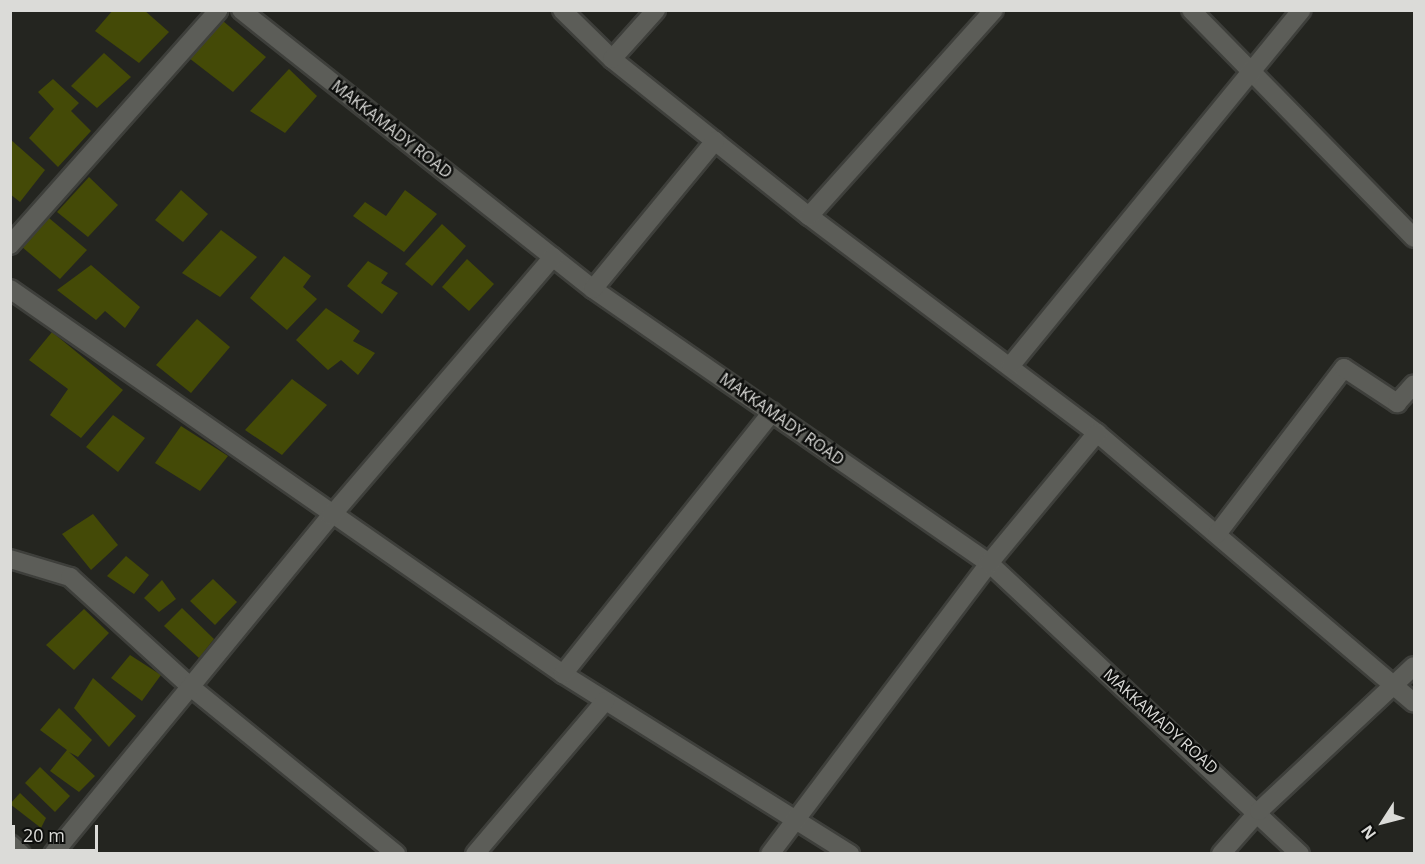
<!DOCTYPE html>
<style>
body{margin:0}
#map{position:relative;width:1425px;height:864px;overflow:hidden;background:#242520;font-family:"Open Sans",sans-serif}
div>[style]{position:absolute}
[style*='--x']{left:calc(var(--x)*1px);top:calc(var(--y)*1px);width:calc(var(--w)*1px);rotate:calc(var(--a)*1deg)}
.building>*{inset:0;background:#444a07}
.roads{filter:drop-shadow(2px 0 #3e3f3b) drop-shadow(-2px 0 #3e3f3b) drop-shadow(0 2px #3e3f3b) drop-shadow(0 -2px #3e3f3b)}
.minor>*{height:18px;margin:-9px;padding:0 9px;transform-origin:9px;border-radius:9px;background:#5c5d58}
span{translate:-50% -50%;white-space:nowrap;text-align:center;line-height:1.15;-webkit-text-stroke:5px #0d0e0c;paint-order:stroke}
.street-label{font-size:16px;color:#dbdbd8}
.frame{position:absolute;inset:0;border:12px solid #dbdbd8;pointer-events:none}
.north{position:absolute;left:1353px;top:792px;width:60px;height:60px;-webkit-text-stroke:4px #0d0e0c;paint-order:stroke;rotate:234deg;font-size:16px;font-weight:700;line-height:24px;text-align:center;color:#dbdbd8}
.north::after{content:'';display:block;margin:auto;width:21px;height:27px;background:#dbdbd8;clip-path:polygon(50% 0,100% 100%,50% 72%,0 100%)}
.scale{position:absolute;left:12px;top:825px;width:86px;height:27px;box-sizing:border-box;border:3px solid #dbdbd8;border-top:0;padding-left:8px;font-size:18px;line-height:21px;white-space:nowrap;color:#dbdbd8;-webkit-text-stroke:4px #0d0e0c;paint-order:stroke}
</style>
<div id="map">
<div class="building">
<div style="clip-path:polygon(113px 10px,144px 10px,169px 32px,139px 63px,95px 31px)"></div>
<div style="clip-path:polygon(223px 21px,266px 57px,233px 92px,189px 58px)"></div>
<div style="clip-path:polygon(104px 53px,131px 77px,97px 108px,71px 86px)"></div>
<div style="clip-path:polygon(289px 69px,317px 96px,285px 133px,250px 111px)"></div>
<div style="clip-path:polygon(53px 79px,79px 103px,71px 111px,91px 131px,58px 167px,29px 138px,54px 109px,38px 92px)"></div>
<div style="clip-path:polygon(10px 139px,45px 170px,20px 202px,10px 194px)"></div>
<div style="clip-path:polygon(89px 177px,118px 205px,88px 237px,57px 212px)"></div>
<div style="clip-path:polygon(181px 190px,208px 214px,183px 242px,155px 220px)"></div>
<div style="clip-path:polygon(405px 190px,437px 214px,404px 252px,353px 216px,365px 202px,386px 216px)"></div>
<div style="clip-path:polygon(49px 218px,87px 250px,60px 279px,22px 247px)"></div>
<div style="clip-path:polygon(442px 224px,466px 246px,432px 286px,405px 264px)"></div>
<div style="clip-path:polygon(221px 230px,257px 257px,220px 297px,182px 273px)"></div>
<div style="clip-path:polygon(284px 256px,311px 276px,303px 287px,317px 299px,287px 330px,250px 298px)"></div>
<div style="clip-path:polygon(467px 259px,494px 284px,469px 311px,442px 287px)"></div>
<div style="clip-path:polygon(368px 261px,388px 273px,381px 283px,398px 293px,382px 314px,347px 286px)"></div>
<div style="clip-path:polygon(91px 265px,140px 307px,125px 328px,105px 311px,96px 320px,57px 290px)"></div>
<div style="clip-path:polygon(326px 308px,360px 331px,353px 341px,375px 353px,358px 375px,341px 360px,328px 370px,296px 340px)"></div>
<div style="clip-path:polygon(197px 319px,230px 347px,191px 393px,156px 365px)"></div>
<div style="clip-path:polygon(52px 332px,123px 390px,81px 438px,50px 415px,68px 389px,29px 360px)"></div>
<div style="clip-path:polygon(292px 379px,327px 405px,282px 455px,245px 430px)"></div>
<div style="clip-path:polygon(113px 415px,145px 438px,118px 472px,86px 447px)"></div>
<div style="clip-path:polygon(181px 426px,228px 456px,200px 491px,155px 463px)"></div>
<div style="clip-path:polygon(93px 514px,118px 545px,91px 570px,62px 534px)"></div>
<div style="clip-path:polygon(126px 556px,149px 575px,134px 594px,107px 576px)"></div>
<div style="clip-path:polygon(213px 579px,237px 602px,215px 625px,190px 601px)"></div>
<div style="clip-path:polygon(162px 580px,176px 599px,159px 612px,144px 598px)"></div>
<div style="clip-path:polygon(182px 608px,214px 639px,199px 658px,164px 626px)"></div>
<div style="clip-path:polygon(84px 609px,109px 633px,74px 670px,46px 645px)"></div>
<div style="clip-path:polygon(130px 655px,161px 675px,142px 701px,111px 678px)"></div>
<div style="clip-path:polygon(93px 678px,136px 716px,109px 747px,74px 708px)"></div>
<div style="clip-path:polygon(59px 708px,92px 740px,78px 757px,69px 752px,95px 776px,79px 792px,50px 771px,67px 750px,40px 730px)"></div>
<div style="clip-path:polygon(40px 767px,70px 796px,55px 812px,25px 783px)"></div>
<div style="clip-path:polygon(20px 793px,46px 818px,41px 828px,10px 804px)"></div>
</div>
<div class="roads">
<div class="minor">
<div style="--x:241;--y:10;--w:449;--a:38.4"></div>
<div style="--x:593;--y:289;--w:482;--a:34.7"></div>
<div style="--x:989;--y:563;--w:426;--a:43.1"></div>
<div style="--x:562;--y:10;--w:70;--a:44.4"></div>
<div style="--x:612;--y:59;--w:252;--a:38.6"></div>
<div style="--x:809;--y:216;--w:361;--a:37"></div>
<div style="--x:1097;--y:433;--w:416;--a:40.4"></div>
<div style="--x:1191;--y:10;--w:319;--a:45.6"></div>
<div style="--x:612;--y:59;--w:66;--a:-48.1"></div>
<div style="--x:809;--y:216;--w:277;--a:-48.1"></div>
<div style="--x:10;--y:245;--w:314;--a:-48.4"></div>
<div style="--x:10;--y:289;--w:674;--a:34.85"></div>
<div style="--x:563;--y:674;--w:339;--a:32.1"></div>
<div style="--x:593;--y:289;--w:192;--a:-50.5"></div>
<div style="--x:1011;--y:365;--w:459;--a:-50.7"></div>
<div style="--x:1217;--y:534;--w:209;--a:-52.6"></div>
<div style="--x:1344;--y:368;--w:64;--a:33.4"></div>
<div style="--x:1397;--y:403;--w:25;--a:-48"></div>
<div style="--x:10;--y:559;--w:63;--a:16.7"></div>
<div style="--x:70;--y:577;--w:165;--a:42.3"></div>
<div style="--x:192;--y:688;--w:263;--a:39.1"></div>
<div style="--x:563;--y:674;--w:335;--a:-51.4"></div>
<div style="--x:10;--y:844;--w:15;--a:42"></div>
<div style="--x:53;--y:854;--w:438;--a:-50.6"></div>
<div style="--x:331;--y:516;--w:341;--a:-49.4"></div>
<div style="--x:475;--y:854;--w:201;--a:-49.6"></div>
<div style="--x:770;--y:854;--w:364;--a:-53"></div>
<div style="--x:989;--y:563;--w:169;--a:-50.3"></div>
<div style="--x:1221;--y:854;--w:57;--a:-48.5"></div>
<div style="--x:1259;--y:811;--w:212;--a:-43.1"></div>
</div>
</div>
<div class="street-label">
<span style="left:392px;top:129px;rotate:38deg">MAKKAMADY ROAD</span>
<span style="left:782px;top:419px;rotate:35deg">MAKKAMADY ROAD</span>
<span style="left:1161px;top:721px;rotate:42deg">MAKKAMADY ROAD</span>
</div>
<div class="frame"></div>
<div class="north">N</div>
<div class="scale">20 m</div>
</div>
